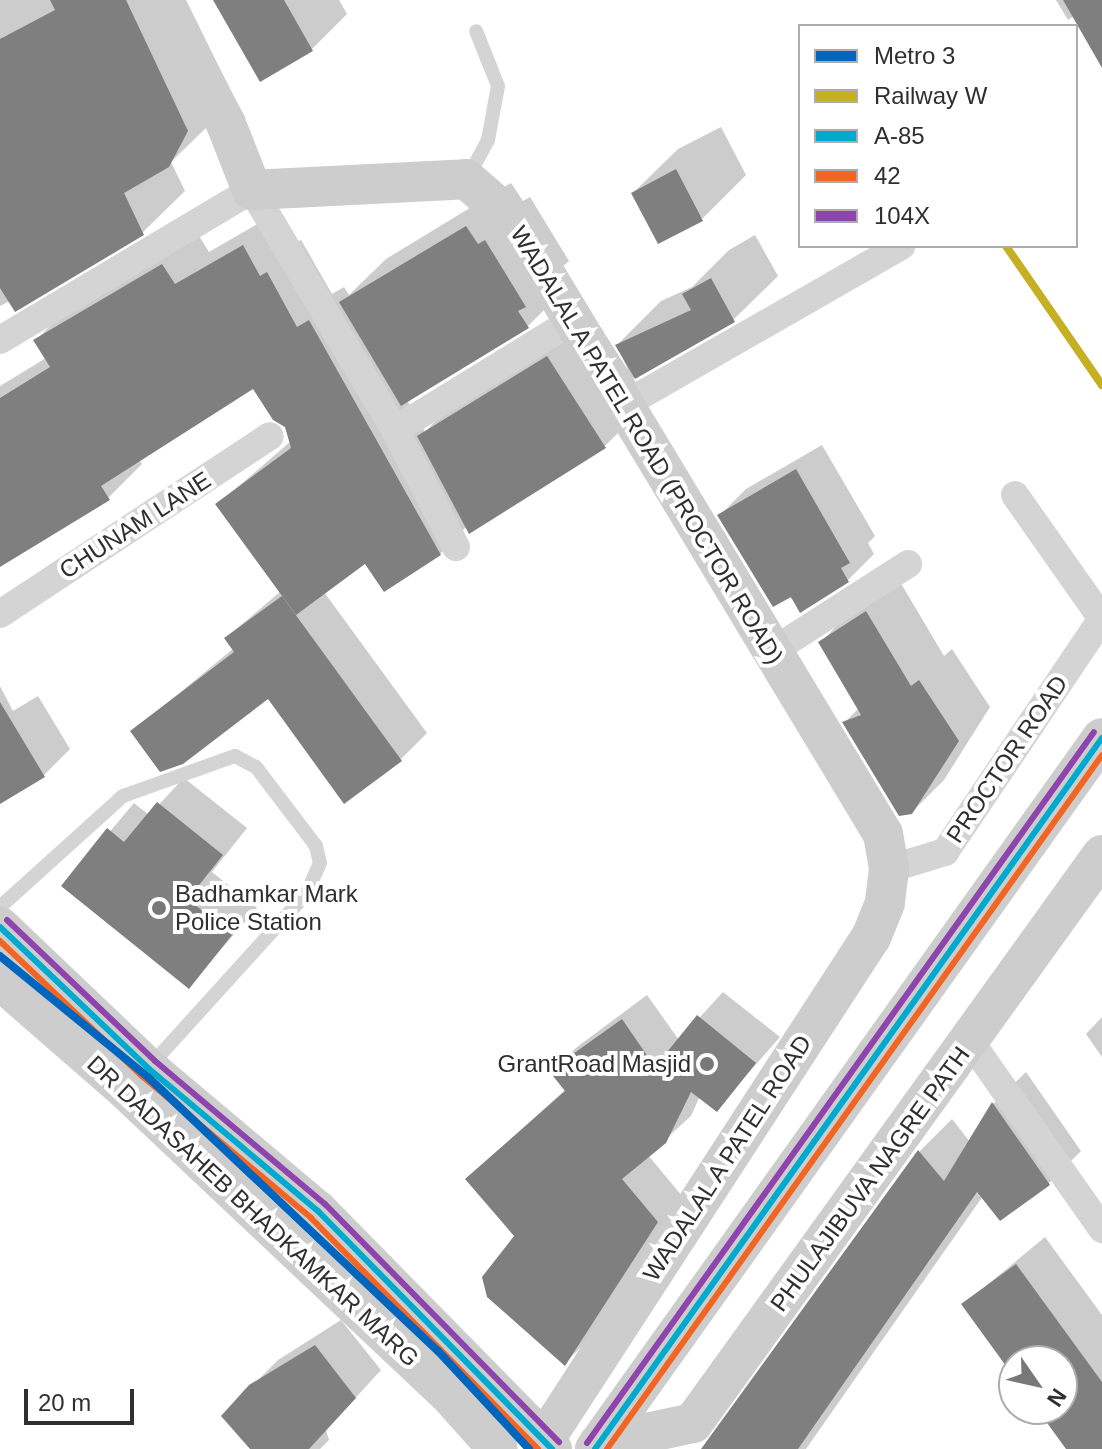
<!DOCTYPE html>
<style>
body{margin:0}
#map{position:relative;width:1102px;height:1449px;overflow:hidden;background:#fff;font-family:Helvetica,sans-serif}
div>[style]{position:absolute}
[style*='--x']{left:calc(var(--x)*1px);top:calc(var(--y)*1px);width:calc(var(--w)*1px);rotate:calc(var(--a)*1deg)}
.shadow>*{inset:0;background:#0003}
.building>*{inset:0;background:#7f7f7f}
.lane>*{height:14px;margin:-7px;padding:0 7px;transform-origin:7px;border-radius:7px;background:#d4d4d4}
.street>*{height:28px;margin:-14px;padding:0 14px;transform-origin:14px;border-radius:14px;background:#d4d4d4}
.secondary>*{height:40px;margin:-20px;padding:0 20px;transform-origin:20px;border-radius:20px;background:#cdcdcd}
.bus-1>*{height:6px;margin:-3px;padding:0 3px;transform-origin:3px;border-radius:3px;background:#00a9ce}
.bus-2>*{height:6px;margin:-3px;padding:0 3px;transform-origin:3px;border-radius:3px;background:#f26522}
.bus-3>*{height:6px;margin:-3px;padding:0 3px;transform-origin:3px;border-radius:3px;background:#8e44ad}
.rail-1>*{height:8px;margin:-4px;padding:0 4px;transform-origin:4px;border-radius:4px;background:#c5af22}
.metro-1>*{height:8px;margin:-4px;padding:0 4px;transform-origin:4px;border-radius:4px;background:#0065bd}
.dots>*{width:22px;height:22px;translate:-50% -50%;box-sizing:border-box;border:4px solid #fff;border-radius:50%}
span{translate:-50% -50%;white-space:nowrap;text-align:center;line-height:1.15;-webkit-text-stroke:8px #fff;paint-order:stroke}
.street-label{font-size:24px;color:#2f2f2f}
.poi-label{font-size:24px;color:#2f2f2f}
.left{translate:0 -50%;text-align:left}
.right{translate:-100% -50%;text-align:right}
.legend{position:absolute;left:798px;top:24px;width:280px;height:224px;box-sizing:border-box;background:#fff;border:2px solid #acacac;margin:0;padding:10px 14px;list-style:none;font-size:24px;color:#2f2f2f}
.legend li{display:flex;align-items:center;gap:16px;height:40px}
.legend b{width:40px;border:2px solid #acacac}
.north{position:absolute;left:998px;top:1345px;width:80px;height:80px;box-sizing:border-box;background:#fff;border:2px solid #acacac;border-radius:50%;rotate:124deg;font-size:22px;font-weight:700;line-height:32px;text-align:center;color:#2f2f2f}
.north::after{content:'';display:block;margin:auto;width:28px;height:36px;background:#787878;clip-path:polygon(50% 0,100% 100%,50% 72%,0 100%)}
.scale{position:absolute;left:24px;top:1389px;width:110px;height:36px;box-sizing:border-box;border:4px solid #2f2f2f;border-top:0;padding-left:10px;font-size:24px;line-height:28px;white-space:nowrap;color:#2f2f2f;-webkit-text-stroke:6px #fff;paint-order:stroke}
</style>
<div id="map">
<div class="shadow">
<div style="clip-path:polygon(0 0,186px 0,229px 87px,211px 123px,171px 162px,185px 191px,142px 233px,0 306px)"></div>
<div style="clip-path:polygon(215px 0,339px 0,347px 14px,312px 49px)"></div>
<div style="clip-path:polygon(1056px 0,1102px 0,1102px 64px,1074px 16px,1068px 20px)"></div>
<div style="clip-path:polygon(721px 127px,746px 175px,702px 219px,633px 193px,678px 149px)"></div>
<div style="clip-path:polygon(511px 183px,523px 201px,530px 197px,569px 261px,562px 267px,572px 282px,528px 326px,407px 400px,425px 432px,464px 392px,592px 314px,628px 370px,617px 345px,661px 301px,692px 287px,729px 250px,755px 235px,778px 276px,733px 320px,633px 378px,649px 402px,604px 447px,467px 526px,440px 554px,366px 561px,324px 592px,427px 733px,401px 759px,268px 696px,132px 732px,234px 648px,226px 638px,281px 591px,218px 504px,291px 441px,286px 426px,254px 386px,139px 459px,142px 464px,108px 498px,0 547px,0 386px,46px 358px,35px 341px,69px 307px,196px 231px,209px 252px,278px 212px,295px 243px,301px 240px,332px 294px,344px 287px,349px 295px,386px 259px)"></div>
<div style="clip-path:polygon(822px 445px,875px 536px,868px 543px,874px 554px,848px 580px,801px 610px,720px 515px,746px 489px)"></div>
<div style="clip-path:polygon(899px 580px,944px 656px,952px 649px,990px 707px,944px 780px,911px 813px,845px 722px,859px 708px,820px 643px,852px 610px)"></div>
<div style="clip-path:polygon(0 686px,13px 711px,38px 696px,70px 749px,44px 775px,0 802px)"></div>
<div style="clip-path:polygon(184px 778px,247px 828px,212px 872px,257px 908px,189px 986px,64px 886px,134px 803px,149px 815px)"></div>
<div style="clip-path:polygon(723px 992px,780px 1037px,717px 1109px,700px 1096px,691px 1116px,648px 1155px,682px 1196px,590px 1338px,565px 1363px,516px 1235px,467px 1179px,566px 1089px,552px 1072px,577px 1047px,647px 995px,679px 1040px)"></div>
<div style="clip-path:polygon(1102px 1017px,1102px 1057px,1086px 1034px)"></div>
<div style="clip-path:polygon(1026px 1072px,1081px 1151px,1049px 1183px,1000px 1218px,983px 1196px,806px 1449px,703px 1449px,920px 1151px,952px 1119px,970px 1142px,994px 1103px)"></div>
<div style="clip-path:polygon(1045px 1237px,1102px 1315px,1102px 1449px,1069px 1449px,1040px 1409px,1062px 1409px,1062px 1361px,1014px 1361px,1014px 1374px,963px 1305px)"></div>
<div style="clip-path:polygon(341px 1320px,381px 1370px,326px 1430px,329px 1440px,320px 1449px,253px 1449px,251px 1387px,278px 1360px)"></div>
</div>
<div class="building">
<div style="clip-path:polygon(50px 0,126px 0,188px 131px,169px 167px,124px 193px,144px 235px,15px 312px,0 288px,0 39px,55px 10px)"></div>
<div style="clip-path:polygon(213px 0,284px 0,313px 51px,260px 82px)"></div>
<div style="clip-path:polygon(1063px 0,1102px 0,1102px 68px)"></div>
<div style="clip-path:polygon(676px 169px,703px 221px,658px 244px,631px 193px)"></div>
<div style="clip-path:polygon(466px 226px,478px 244px,485px 240px,526px 307px,518px 311px,529px 328px,401px 406px,339px 302px)"></div>
<div style="clip-path:polygon(243px 245px,260px 276px,267px 272px,297px 327px,309px 320px,441px 555px,384px 592px,365px 564px,296px 615px,215px 504px,291px 448px,285px 427px,273px 420px,253px 389px,101px 486px,110px 500px,0 567px,0 398px,50px 367px,33px 340px,162px 264px,175px 284px)"></div>
<div style="clip-path:polygon(711px 278px,735px 322px,635px 379px,615px 345px,691px 310px,682px 294px)"></div>
<div style="clip-path:polygon(547px 356px,606px 448px,469px 534px,417px 436px)"></div>
<div style="clip-path:polygon(796px 469px,850px 563px,841px 568px,849px 582px,800px 613px,791px 597px,773px 607px,717px 515px)"></div>
<div style="clip-path:polygon(282px 596px,402px 761px,344px 804px,268px 699px,183px 764px,160px 772px,130px 731px,234px 652px,224px 638px)"></div>
<div style="clip-path:polygon(866px 611px,911px 686px,919px 680px,959px 741px,912px 814px,899px 816px,842px 722px,861px 715px,818px 642px)"></div>
<div style="clip-path:polygon(0 702px,45px 777px,0 804px)"></div>
<div style="clip-path:polygon(157px 802px,223px 855px,188px 899px,232px 935px,189px 989px,61px 886px,107px 828px,124px 842px)"></div>
<div style="clip-path:polygon(697px 1015px,756px 1063px,717px 1112px,691px 1092px,666px 1143px,622px 1179px,658px 1222px,565px 1366px,487px 1297px,482px 1277px,514px 1236px,465px 1179px,565px 1091px,549px 1071px,622px 1019px,655px 1067px)"></div>
<div style="clip-path:polygon(992px 1102px,1050px 1185px,1000px 1221px,977px 1192px,798px 1449px,701px 1449px,918px 1150px,944px 1181px)"></div>
<div style="clip-path:polygon(1016px 1264px,1102px 1382px,1102px 1449px,1066px 1449px,1037px 1409px,1062px 1409px,1062px 1361px,1014px 1361px,1014px 1377px,961px 1304px)"></div>
<div style="clip-path:polygon(315px 1345px,356px 1398px,309px 1449px,250px 1449px,221px 1416px,249px 1385px)"></div>
</div>
<div class="lane">
<div style="--x:467;--y:179;--w:44;--a:-61.7"></div>
<div style="--x:488;--y:140;--w:55;--a:-79.5"></div>
<div style="--x:498;--y:86;--w:59;--a:-111.8"></div>
<div style="--x:0;--y:907;--w:166;--a:-42.1"></div>
<div style="--x:123;--y:796;--w:119;--a:-19.7"></div>
<div style="--x:235;--y:756;--w:24;--a:28"></div>
<div style="--x:256;--y:767;--w:99;--a:52.8"></div>
<div style="--x:316;--y:846;--w:17;--a:77"></div>
<div style="--x:320;--y:863;--w:34;--a:114"></div>
<div style="--x:306;--y:894;--w:232;--a:132.2"></div>
</div>
<div class="street">
<div style="--x:0;--y:340;--w:293;--a:-30.8"></div>
<div style="--x:252;--y:190;--w:279;--a:59.2"></div>
<div style="--x:395;--y:430;--w:132;--a:62.5"></div>
<div style="--x:622;--y:406;--w:322;--a:-29.8"></div>
<div style="--x:395;--y:430;--w:208;--a:-31.6"></div>
<div style="--x:1015;--y:495;--w:151;--a:54.9"></div>
<div style="--x:0;--y:614;--w:323;--a:-33.4"></div>
<div style="--x:771;--y:652;--w:163;--a:-32.7"></div>
<div style="--x:889;--y:869;--w:59;--a:-16.9"></div>
<div style="--x:945;--y:852;--w:282;--a:-56.1"></div>
<div style="--x:970;--y:1041;--w:230;--a:54.9"></div>
</div>
<div class="secondary">
<div style="--x:161;--y:0;--w:140;--a:62.3"></div>
<div style="--x:226;--y:124;--w:71;--a:68.5"></div>
<div style="--x:252;--y:190;--w:214;--a:-2.9"></div>
<div style="--x:466;--y:179;--w:61;--a:41"></div>
<div style="--x:512;--y:219;--w:718;--a:58.9"></div>
<div style="--x:883;--y:834;--w:36;--a:80"></div>
<div style="--x:889;--y:869;--w:34;--a:97"></div>
<div style="--x:885;--y:903;--w:37;--a:112"></div>
<div style="--x:871;--y:937;--w:599;--a:123"></div>
<div style="--x:0;--y:927;--w:204;--a:43.6"></div>
<div style="--x:148;--y:1068;--w:222;--a:40.1"></div>
<div style="--x:318;--y:1211;--w:334;--a:45.5"></div>
<div style="--x:0;--y:980;--w:167;--a:41.1"></div>
<div style="--x:126;--y:1090;--w:441;--a:43.3"></div>
<div style="--x:447;--y:1392;--w:76;--a:48.2"></div>
<div style="--x:599;--y:1443;--w:96;--a:-12"></div>
<div style="--x:693;--y:1423;--w:700;--a:-54.24"></div>
<div style="--x:595;--y:1449;--w:873;--a:-54.51"></div>
</div>
<div class="bus-1">
<div style="--x:0;--y:927;--w:204;--a:43.6"></div>
<div style="--x:148;--y:1068;--w:222;--a:40.1"></div>
<div style="--x:318;--y:1211;--w:334;--a:45.5"></div>
<div style="--x:595;--y:1449;--w:873;--a:-54.51"></div>
</div>
<div class="bus-2">
<div style="--x:0;--y:941;--w:196;--a:43.6"></div>
<div style="--x:142;--y:1076;--w:221;--a:40"></div>
<div style="--x:311;--y:1218;--w:324;--a:45.5"></div>
<div style="--x:607;--y:1449;--w:852;--a:-54.5"></div>
</div>
<div class="bus-3">
<div style="--x:7;--y:920;--w:204;--a:43.6"></div>
<div style="--x:155;--y:1061;--w:222;--a:40.1"></div>
<div style="--x:325;--y:1204;--w:334;--a:45.5"></div>
<div style="--x:587;--y:1443;--w:873;--a:-54.51"></div>
</div>
<div class="rail-1">
<div style="--x:1006;--y:246;--w:169;--a:55.4"></div>
</div>
<div class="metro-1">
<div style="--x:0;--y:956;--w:193;--a:39.3"></div>
<div style="--x:149;--y:1078;--w:398;--a:43.4"></div>
<div style="--x:438;--y:1351;--w:134;--a:47.1"></div>
</div>
<div class="dots">
<div style="left:159px;top:908px;background:#787878"></div>
<div style="left:707px;top:1064px;background:#787878"></div>
</div>
<div class="street-label">
<span style="left:647px;top:445px;rotate:59deg">WADALAL A PATEL ROAD (PROCTOR ROAD)</span>
<span style="left:135px;top:525px;rotate:-33deg">CHUNAM LANE</span>
<span style="left:1007px;top:759px;rotate:-56deg">PROCTOR ROAD</span>
<span style="left:727px;top:1158px;rotate:-57deg">WADALAL A PATEL ROAD</span>
<span style="left:870px;top:1179px;rotate:-54deg">PHULAJIBUVA NAGRE PATH</span>
<span style="left:253px;top:1211px;rotate:43deg">DR DADASAHEB BHADKAMKAR MARG</span>
</div>
<div class="poi-label">
<span class="left" style="left:175px;top:908px">Badhamkar Mark<br>Police Station</span>
<span class="right" style="left:691px;top:1064px">GrantRoad Masjid</span>
</div>
<ul class="legend">
<li><b style="height:10px;background:#0065bd"></b>Metro 3</li>
<li><b style="height:10px;background:#c5af22"></b>Railway W</li>
<li><b style="height:10px;background:#00a9ce"></b>A-85</li>
<li><b style="height:10px;background:#f26522"></b>42</li>
<li><b style="height:10px;background:#8e44ad"></b>104X</li>
</ul>
<div class="north">N</div>
<div class="scale">20 m</div>
</div>
